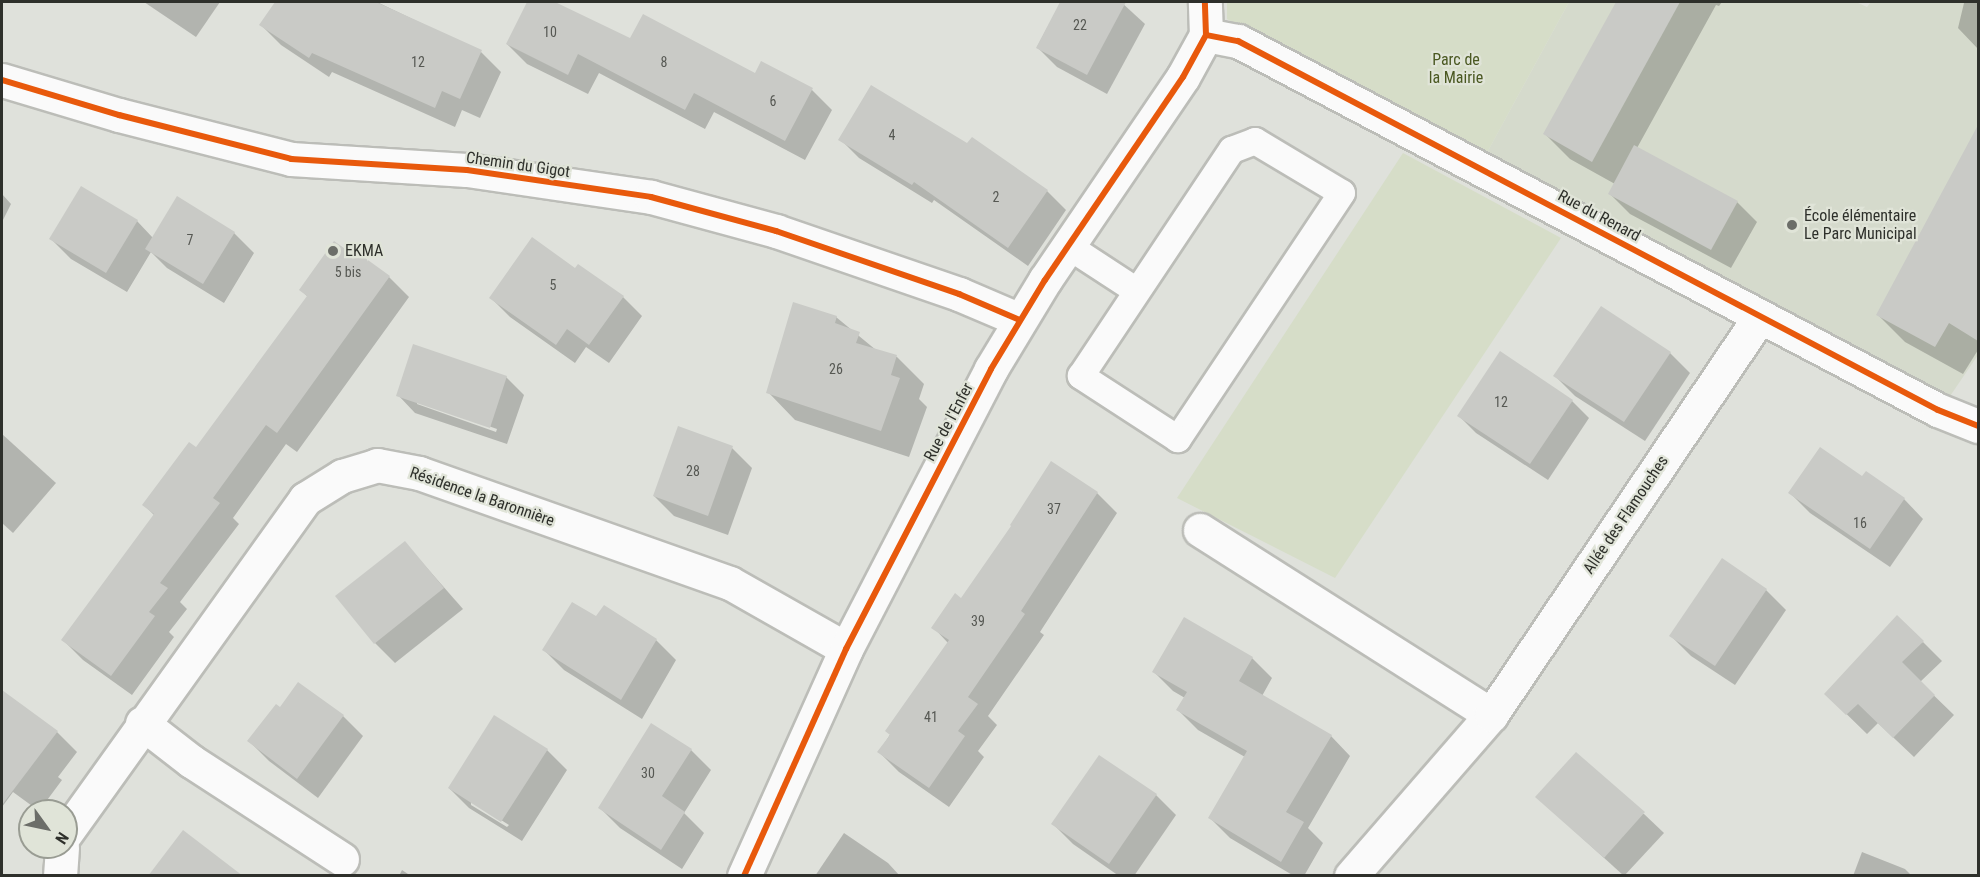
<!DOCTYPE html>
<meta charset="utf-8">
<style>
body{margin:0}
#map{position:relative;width:1980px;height:877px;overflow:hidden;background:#dfe1db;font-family:"Roboto Condensed",sans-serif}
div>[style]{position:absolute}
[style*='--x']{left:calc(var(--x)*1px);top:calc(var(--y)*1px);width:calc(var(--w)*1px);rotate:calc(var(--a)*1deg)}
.built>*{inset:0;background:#d5dacc}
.green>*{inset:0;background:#d6ddc8}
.shadow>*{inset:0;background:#0003}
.building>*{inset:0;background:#c9cac6}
.roads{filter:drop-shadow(2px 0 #bcbdb8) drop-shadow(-2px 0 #bcbdb8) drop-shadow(0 2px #bcbdb8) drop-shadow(0 -2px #bcbdb8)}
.lane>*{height:26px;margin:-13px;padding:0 13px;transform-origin:13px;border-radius:13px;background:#fafafa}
.street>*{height:33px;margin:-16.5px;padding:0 16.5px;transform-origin:16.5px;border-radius:16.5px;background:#fafafa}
.cycleway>*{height:6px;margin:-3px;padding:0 3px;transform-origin:3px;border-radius:3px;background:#e8590c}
.dots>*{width:16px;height:16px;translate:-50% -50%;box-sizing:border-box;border:3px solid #e0e4d8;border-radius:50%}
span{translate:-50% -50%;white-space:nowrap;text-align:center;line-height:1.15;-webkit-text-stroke:4.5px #e0e4d8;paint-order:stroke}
.number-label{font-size:14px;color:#565853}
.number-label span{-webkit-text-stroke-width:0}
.park-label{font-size:16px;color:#4a5821}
.street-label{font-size:16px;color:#2e302b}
.poi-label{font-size:16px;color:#2e302b}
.left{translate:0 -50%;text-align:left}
.frame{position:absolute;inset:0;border:3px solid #2e302b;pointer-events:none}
.north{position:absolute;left:18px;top:799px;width:60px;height:60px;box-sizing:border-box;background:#e0e4d8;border:2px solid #999c93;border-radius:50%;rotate:123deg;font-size:16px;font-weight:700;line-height:24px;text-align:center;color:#2e302b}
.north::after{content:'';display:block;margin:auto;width:21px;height:27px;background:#6c6e69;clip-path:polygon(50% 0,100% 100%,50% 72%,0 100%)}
</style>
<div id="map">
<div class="built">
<div style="clip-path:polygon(1569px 2px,1856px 2px,1867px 7px,1871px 2px,1978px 2px,1978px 355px,1946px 402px,1483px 160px)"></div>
</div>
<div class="green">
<div style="clip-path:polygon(1227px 2px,1569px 2px,1483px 160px,1227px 19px)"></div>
<div style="clip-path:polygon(1403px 153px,1561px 238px,1335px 578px,1177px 498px)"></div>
</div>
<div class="shadow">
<div style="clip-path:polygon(144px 2px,220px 2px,196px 37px)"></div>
<div style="clip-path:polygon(277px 2px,377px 2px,481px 52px,501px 72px,480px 118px,462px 110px,455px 127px,332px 72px,329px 77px,281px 45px,261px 25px)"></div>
<div style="clip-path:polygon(528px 2px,552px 2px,631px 40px,755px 75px,762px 63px,812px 90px,832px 110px,805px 160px,714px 112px,705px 129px,599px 73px,588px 94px,527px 64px,507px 44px)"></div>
<div style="clip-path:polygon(1061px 2px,1121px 2px,1145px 24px,1107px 94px,1057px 67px,1037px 47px)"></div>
<div style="clip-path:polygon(1618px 2px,1722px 2px,1719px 6px,1716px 5px,1637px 148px,1737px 202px,1757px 222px,1731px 268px,1630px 214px,1610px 194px,1615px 184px,1570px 159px,1545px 134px)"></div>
<div style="clip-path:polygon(1962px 2px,1978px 2px,1978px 49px,1958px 28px,1964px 3px)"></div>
<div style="clip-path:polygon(1978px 128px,1978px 350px,1963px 374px,1905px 342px,1878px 315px)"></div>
<div style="clip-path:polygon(840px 139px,968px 145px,972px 139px,1047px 191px,1066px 210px,1028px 266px,934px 200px,932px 203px,859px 158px)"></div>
<div style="clip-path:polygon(2px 194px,11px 204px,2px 222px)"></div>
<div style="clip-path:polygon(178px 198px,234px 233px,254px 253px,224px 303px,167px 268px,151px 252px,127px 292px,71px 259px,51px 239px,137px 221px,153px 238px)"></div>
<div style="clip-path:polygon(361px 257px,389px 277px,409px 297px,297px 452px,286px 444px,233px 518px,239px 524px,180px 602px,187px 609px,169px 632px,174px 637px,132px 695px,83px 660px,63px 640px,155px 516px,144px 505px,196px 449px,308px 297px,301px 290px)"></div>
<div style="clip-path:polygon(576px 270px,623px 297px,642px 316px,609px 363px,586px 347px,575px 363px,510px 317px,491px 298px)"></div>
<div style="clip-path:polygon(836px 317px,876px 350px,897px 357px,924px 384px,919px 399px,927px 407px,909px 457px,795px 420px,768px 392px)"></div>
<div style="clip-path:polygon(1670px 353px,1690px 373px,1645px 441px,1575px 396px,1555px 376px)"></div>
<div style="clip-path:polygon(evenodd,506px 377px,524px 395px,507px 444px,415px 413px,398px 395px,506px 377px,417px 401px,497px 429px,496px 432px,417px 404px,417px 401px)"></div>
<div style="clip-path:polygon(1572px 401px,1589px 418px,1548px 480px,1476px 433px,1459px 416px)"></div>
<div style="clip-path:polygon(2px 434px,56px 483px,13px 533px,2px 523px)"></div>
<div style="clip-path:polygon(732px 448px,752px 468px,728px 535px,674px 516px,654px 496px)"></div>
<div style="clip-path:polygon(1051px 463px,1097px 493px,1117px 513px,1040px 632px,1044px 635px,988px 716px,997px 725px,978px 751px,984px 757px,949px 807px,899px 772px,879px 752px,948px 643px,933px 627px,961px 600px,1013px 526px)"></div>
<div style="clip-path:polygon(1862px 478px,1904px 499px,1923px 519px,1890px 567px,1810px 513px,1790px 493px)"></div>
<div style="clip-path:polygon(405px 543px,463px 609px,395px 663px,375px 643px)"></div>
<div style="clip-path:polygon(1766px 590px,1786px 610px,1735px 685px,1691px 656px,1671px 636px)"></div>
<div style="clip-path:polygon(605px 607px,656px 640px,676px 660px,642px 719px,564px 670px,544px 650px,597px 618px)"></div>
<div style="clip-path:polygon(1184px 619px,1252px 658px,1272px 678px,1262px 696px,1331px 736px,1350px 756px,1308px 828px,1323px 843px,1304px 876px,1294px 876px,1230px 838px,1210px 818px,1245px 757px,1198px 730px,1178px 710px,1185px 698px,1173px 691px,1154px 672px)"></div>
<div style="clip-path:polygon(1923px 642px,1942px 661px,1920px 682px,1954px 715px,1914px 757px,1878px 723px,1867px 734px,1826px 694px)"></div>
<div style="clip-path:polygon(14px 701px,57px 732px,77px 752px,58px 777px,62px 780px,39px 811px,13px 792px,2px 807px,2px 717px)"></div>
<div style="clip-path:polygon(343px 716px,363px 736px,318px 798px,269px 761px,249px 741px)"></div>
<div style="clip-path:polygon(evenodd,547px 750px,567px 770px,522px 841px,469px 808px,449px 788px,547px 750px,471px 801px,509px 825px,507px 827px,471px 805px,471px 801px)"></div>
<div style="clip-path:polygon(691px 750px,711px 770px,684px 813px,704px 833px,682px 869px,620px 828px,600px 808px)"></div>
<div style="clip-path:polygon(1156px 795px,1176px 815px,1134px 876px,1119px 876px,1073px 844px,1053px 824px)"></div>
<div style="clip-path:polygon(1537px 797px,1644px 814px,1664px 833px,1624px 876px)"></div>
<div style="clip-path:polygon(844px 833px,888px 863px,900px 876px,815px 876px)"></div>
<div style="clip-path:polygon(1862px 852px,1905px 869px,1912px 876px,1853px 876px)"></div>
<div style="clip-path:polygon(402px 870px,411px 876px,399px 876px)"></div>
</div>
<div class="building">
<div style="clip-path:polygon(275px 2px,376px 2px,482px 50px,460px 99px,442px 91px,435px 108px,312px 53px,309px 58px,259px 25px)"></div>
<div style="clip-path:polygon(527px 2px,555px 2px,630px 38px,643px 14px,755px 73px,761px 61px,813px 88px,785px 141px,694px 93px,685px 110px,578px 54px,568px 75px,506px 44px)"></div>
<div style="clip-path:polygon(1060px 2px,1126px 2px,1087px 75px,1036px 48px)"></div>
<div style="clip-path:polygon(1616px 2px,1680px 2px,1592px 162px,1543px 134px)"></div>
<div style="clip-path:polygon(871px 85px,967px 143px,972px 137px,1048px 190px,1008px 248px,914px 182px,912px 185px,838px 140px)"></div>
<div style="clip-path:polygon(1978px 125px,1978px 341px,1949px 323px,1935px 347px,1876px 315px)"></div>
<div style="clip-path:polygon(1634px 145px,1738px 201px,1711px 250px,1608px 194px)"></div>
<div style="clip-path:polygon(81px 186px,138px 220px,106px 273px,49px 239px)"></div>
<div style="clip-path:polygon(177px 196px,235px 232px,203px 284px,145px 249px)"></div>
<div style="clip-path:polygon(532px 237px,575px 268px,578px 264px,624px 296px,589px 345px,567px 329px,556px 345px,489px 298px)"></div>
<div style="clip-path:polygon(334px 241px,358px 258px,361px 255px,390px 276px,277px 433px,266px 425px,213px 498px,220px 503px,160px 583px,168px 588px,149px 612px,155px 616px,111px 676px,61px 640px,154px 514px,142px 505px,189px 442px,196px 447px,307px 296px,299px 290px)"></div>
<div style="clip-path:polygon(793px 302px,837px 316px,835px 323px,860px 332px,856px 343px,897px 355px,891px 375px,900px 378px,881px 431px,766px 393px)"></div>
<div style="clip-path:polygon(1601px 306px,1671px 352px,1624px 422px,1553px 376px)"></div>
<div style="clip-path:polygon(413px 344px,507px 376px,490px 428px,396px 396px)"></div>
<div style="clip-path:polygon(1500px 351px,1573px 400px,1530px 464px,1457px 416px)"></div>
<div style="clip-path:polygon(678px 426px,733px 446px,708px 516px,653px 496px)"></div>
<div style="clip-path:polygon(1820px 447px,1862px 476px,1866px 471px,1905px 498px,1870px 549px,1788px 493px)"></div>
<div style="clip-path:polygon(1051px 461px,1098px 492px,1021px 611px,1025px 614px,968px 697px,978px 704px,958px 731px,965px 736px,929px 788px,877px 752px,890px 735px,885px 731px,949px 640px,931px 628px,955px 593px,961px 598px,1011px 526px,1010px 525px)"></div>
<div style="clip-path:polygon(405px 541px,444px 588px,374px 644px,335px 596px)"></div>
<div style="clip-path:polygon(1722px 558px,1767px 589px,1715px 666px,1669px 636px)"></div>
<div style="clip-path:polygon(572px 602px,596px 616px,604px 605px,657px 639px,621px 700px,542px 650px)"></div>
<div style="clip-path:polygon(1897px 615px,1924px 641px,1902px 662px,1935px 695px,1893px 738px,1858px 704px,1846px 715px,1824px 694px)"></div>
<div style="clip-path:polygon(1184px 617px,1253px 657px,1239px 681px,1332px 735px,1286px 812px,1304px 822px,1281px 862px,1208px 818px,1247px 751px,1176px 710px,1187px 692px,1152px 672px)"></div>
<div style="clip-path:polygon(298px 682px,344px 715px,297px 779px,247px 741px,276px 704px,280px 707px)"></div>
<div style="clip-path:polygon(2px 690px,58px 731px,2px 805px)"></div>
<div style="clip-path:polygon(494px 715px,548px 749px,501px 822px,448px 788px)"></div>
<div style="clip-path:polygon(651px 723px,692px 749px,662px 796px,685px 812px,661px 850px,598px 808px)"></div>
<div style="clip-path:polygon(1576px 752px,1645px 812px,1604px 858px,1535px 797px)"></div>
<div style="clip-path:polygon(1099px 755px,1157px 794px,1109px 864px,1051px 824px)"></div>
<div style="clip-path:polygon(183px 830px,243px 876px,148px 876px)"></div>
</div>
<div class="roads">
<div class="lane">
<div style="--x:1255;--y:141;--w:101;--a:30.9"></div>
<div style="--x:1342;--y:193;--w:296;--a:123.7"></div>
<div style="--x:1178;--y:439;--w:116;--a:-147"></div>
<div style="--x:1081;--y:376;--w:272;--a:-56.3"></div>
<div style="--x:1232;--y:150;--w:25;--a:-21"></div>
<div style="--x:1068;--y:246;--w:82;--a:33.1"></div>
</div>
<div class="street">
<div style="--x:1206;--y:35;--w:33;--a:11"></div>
<div style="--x:1238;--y:41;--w:791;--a:27.8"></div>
<div style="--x:1938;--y:410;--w:43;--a:21.8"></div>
<div style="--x:2;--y:80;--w:122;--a:16.7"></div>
<div style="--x:119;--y:115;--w:178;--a:14.3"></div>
<div style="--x:291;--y:159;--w:176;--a:3.6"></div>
<div style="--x:467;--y:170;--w:186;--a:8.3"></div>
<div style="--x:651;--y:197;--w:130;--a:15.2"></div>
<div style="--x:776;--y:231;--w:194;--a:19"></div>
<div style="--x:959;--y:294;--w:66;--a:23.1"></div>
<div style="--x:1200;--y:530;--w:345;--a:32.4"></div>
<div style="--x:142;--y:723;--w:62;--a:37.8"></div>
<div style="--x:191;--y:761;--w:180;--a:33"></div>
<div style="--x:66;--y:833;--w:411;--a:-54.4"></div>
<div style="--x:305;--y:499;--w:44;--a:-31.9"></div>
<div style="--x:342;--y:476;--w:37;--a:-17"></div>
<div style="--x:377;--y:465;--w:43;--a:10.8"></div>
<div style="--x:419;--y:473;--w:330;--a:19.5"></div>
<div style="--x:730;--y:583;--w:133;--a:29.6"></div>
<div style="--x:60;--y:876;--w:29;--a:-86"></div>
<div style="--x:744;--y:876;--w:249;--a:-65.8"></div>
<div style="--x:846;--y:649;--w:315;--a:-62.6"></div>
<div style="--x:991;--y:369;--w:104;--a:-58.8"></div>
<div style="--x:1045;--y:280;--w:245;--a:-55.8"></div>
<div style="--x:1183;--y:77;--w:48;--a:-61.3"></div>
<div style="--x:1206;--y:35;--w:33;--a:-92"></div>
<div style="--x:1351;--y:876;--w:213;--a:-49"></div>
<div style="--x:1491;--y:715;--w:481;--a:-56"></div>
</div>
</div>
<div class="cycleway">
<div style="--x:1206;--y:35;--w:33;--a:11"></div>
<div style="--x:1238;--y:41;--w:791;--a:27.8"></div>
<div style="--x:1938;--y:410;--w:43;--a:21.8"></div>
<div style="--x:2;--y:80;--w:122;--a:16.7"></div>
<div style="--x:119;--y:115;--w:178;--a:14.3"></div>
<div style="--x:291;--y:159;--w:176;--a:3.6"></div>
<div style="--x:467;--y:170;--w:186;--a:8.3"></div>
<div style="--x:651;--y:197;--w:130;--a:15.2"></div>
<div style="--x:776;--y:231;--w:194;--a:19"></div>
<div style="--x:959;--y:294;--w:66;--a:23.1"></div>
<div style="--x:744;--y:876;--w:249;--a:-65.8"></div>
<div style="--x:846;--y:649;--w:315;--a:-62.6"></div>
<div style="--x:991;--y:369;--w:104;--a:-58.8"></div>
<div style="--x:1045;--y:280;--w:245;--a:-55.8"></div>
<div style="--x:1183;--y:77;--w:48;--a:-61.3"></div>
<div style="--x:1206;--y:35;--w:33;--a:-92"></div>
</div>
<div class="dots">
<div style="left:1792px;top:225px;background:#6c6e69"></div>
<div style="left:333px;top:251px;background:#6c6e69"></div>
</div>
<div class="number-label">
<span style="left:1080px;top:25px">22</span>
<span style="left:550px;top:32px">10</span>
<span style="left:418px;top:62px">12</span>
<span style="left:664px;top:62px">8</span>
<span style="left:773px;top:101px">6</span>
<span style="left:892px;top:135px">4</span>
<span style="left:996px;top:197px">2</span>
<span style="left:190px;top:240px">7</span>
<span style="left:348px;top:272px">5 bis</span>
<span style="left:553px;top:285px">5</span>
<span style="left:836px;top:369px">26</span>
<span style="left:1501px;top:402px">12</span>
<span style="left:693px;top:471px">28</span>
<span style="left:1054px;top:509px">37</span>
<span style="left:1860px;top:523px">16</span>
<span style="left:978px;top:621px">39</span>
<span style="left:931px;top:717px">41</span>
<span style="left:648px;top:773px">30</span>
</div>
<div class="park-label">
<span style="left:1456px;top:69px">Parc de<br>la Mairie</span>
</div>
<div class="street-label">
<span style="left:518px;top:165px;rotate:8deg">Chemin du Gigot</span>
<span style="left:1599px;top:216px;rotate:28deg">Rue du Renard</span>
<span style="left:949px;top:422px;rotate:-62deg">Rue de l'Enfer</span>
<span style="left:482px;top:497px;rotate:19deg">Résidence la Baronnière</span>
<span style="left:1626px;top:515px;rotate:-56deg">Allée des Flamouches</span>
</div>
<div class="poi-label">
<span class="left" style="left:1804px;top:225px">École élémentaire<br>Le Parc Municipal</span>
<span class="left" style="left:345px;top:251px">EKMA</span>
</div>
<div class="frame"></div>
<div class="north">N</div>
</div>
